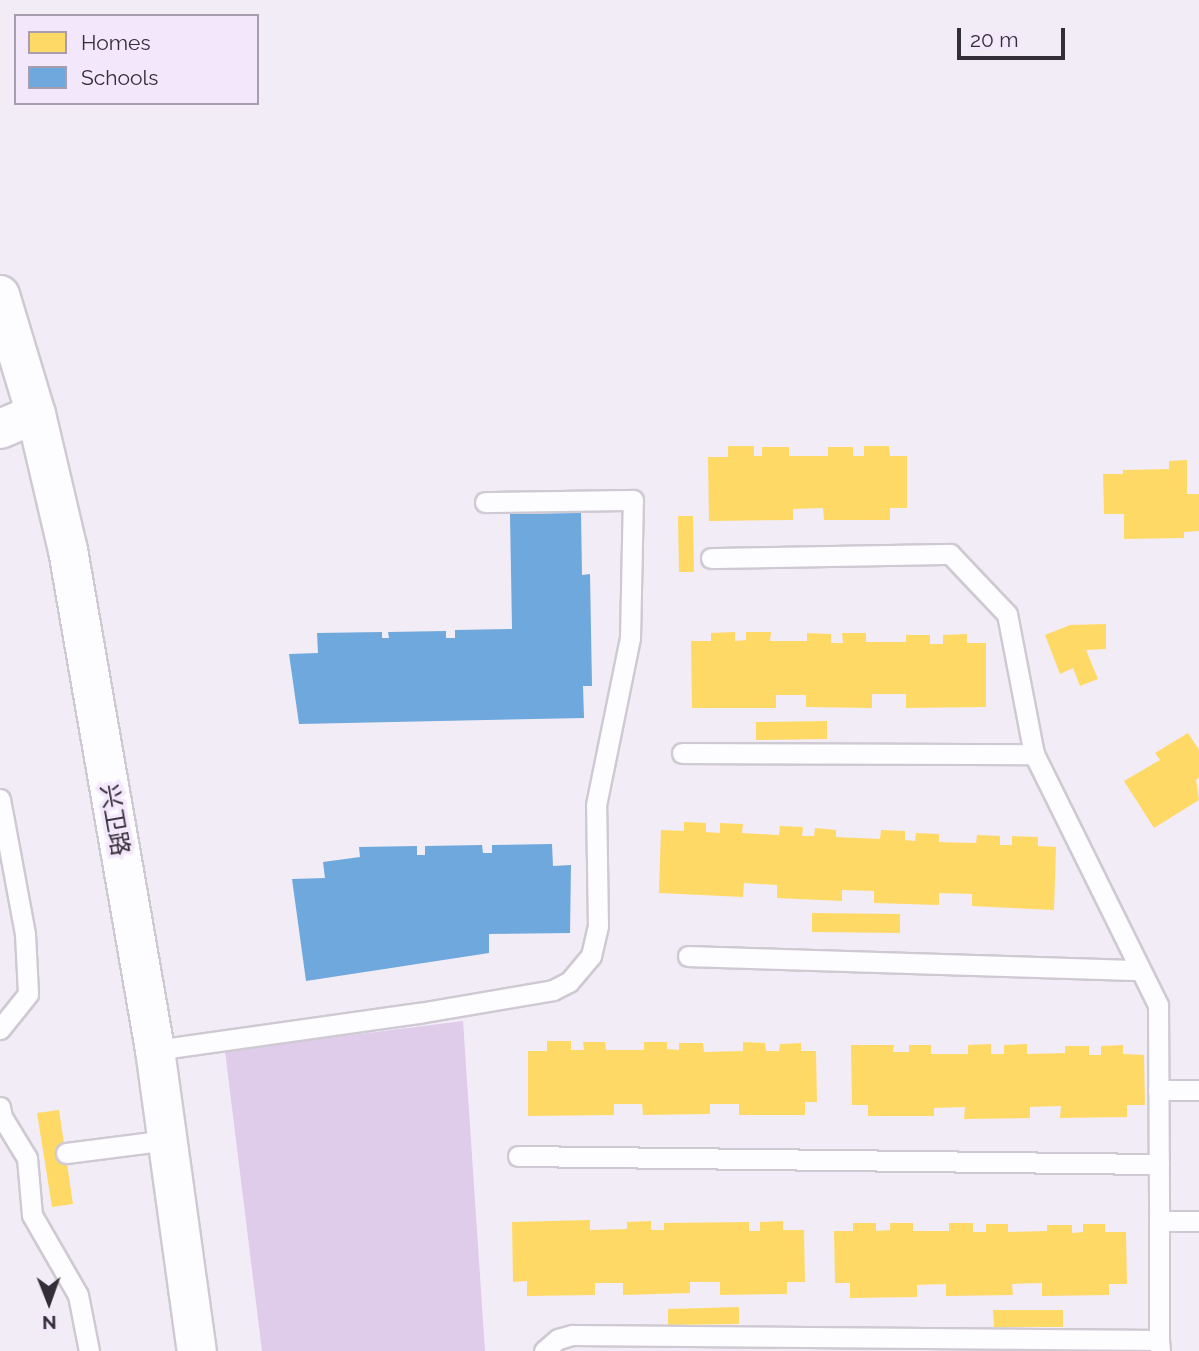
<!DOCTYPE html>
<meta charset="utf-8">
<style>
body{margin:0}
#map{position:relative;width:1199px;height:1351px;overflow:hidden;background:#f2ecf7;font-family:Raleway,"Noto Sans SC",sans-serif}
div>[style]{position:absolute}
[style*='--x']{left:calc(var(--x)*1px);top:calc(var(--y)*1px);width:calc(var(--w)*1px);rotate:calc(var(--a)*1deg)}
.green>*{inset:0;background:#deccea}
.homes>*{inset:0;background:#ffd966}
.schools>*{inset:0;background:#6fa8dc}
.roads{filter:drop-shadow(2px 0 #cfc9d3) drop-shadow(-2px 0 #cfc9d3) drop-shadow(0 2px #cfc9d3) drop-shadow(0 -2px #cfc9d3)}
.lane>*{height:19px;margin:-9.5px;padding:0 9.5px;transform-origin:9.5px;border-radius:9.5px;background:#fdfcfe}
.street>*{height:38px;margin:-19px;padding:0 19px;transform-origin:19px;border-radius:19px;background:#fdfcfe}
.secondary>*{height:38px;margin:-19px;padding:0 19px;transform-origin:19px;border-radius:19px;background:#fdfcfe}
span{translate:-50% -50%;white-space:nowrap;text-align:center;line-height:1.15;-webkit-text-stroke:7px #f3e7fc;paint-order:stroke}
.street-label{font-size:24px;color:#342e38}
.legend{position:absolute;left:14px;top:14px;width:245px;height:91px;box-sizing:border-box;background:#f3e7fc;border:2px solid #a79dae;margin:0;padding:9px 12px;list-style:none;font-size:21px;color:#342e38}
.legend li{display:flex;align-items:center;gap:14px;height:35px}
.legend b{width:35px;border:2px solid #a79dae}
.north{position:absolute;left:14px;top:1267px;width:70px;height:70px;-webkit-text-stroke:5px #f3e7fc;paint-order:stroke;rotate:179deg;font-size:19px;font-weight:700;line-height:28px;text-align:center;color:#342e38}
.north::after{content:'';display:block;margin:auto;width:24px;height:32px;background:#342e38;clip-path:polygon(50% 0,100% 100%,50% 72%,0 100%)}
.scale{position:absolute;left:957px;top:28px;width:108px;height:32px;box-sizing:border-box;border:4px solid #342e38;border-top:0;padding-left:9px;font-size:21px;line-height:24px;white-space:nowrap;color:#342e38;-webkit-text-stroke:5px #f3e7fc;paint-order:stroke}
</style>
<div id="map">
<div class="green">
<div style="clip-path:polygon(463px 1021px,485px 1351px,262px 1351px,225px 1051px)"></div>
</div>
<div class="homes">
<div style="clip-path:polygon(728px 446px,754px 446px,754px 456px,762px 456px,762px 447px,789px 447px,789px 456px,828px 456px,828px 447px,853px 447px,853px 456px,864px 456px,864px 446px,889px 446px,890px 456px,907px 456px,907px 508px,890px 508px,890px 520px,824px 520px,823px 508px,793px 509px,793px 520px,709px 521px,708px 457px,728px 457px)"></div>
<div style="clip-path:polygon(1187px 460px,1187px 494px,1199px 494px,1199px 531px,1184px 532px,1184px 538px,1124px 539px,1124px 514px,1104px 514px,1103px 474px,1123px 474px,1123px 470px,1169px 469px,1169px 461px)"></div>
<div style="clip-path:polygon(678px 516px,693px 516px,694px 572px,679px 572px)"></div>
<div style="clip-path:polygon(1106px 624px,1106px 649px,1086px 650px,1098px 679px,1080px 686px,1073px 668px,1060px 674px,1045px 635px,1070px 625px)"></div>
<div style="clip-path:polygon(735px 632px,735px 641px,746px 640px,746px 632px,771px 632px,770px 641px,807px 641px,807px 633px,831px 634px,831px 643px,843px 643px,842px 633px,866px 633px,866px 642px,906px 642px,906px 635px,930px 635px,930px 644px,943px 644px,943px 635px,967px 634px,967px 643px,986px 643px,986px 707px,906px 708px,906px 694px,872px 694px,872px 708px,806px 707px,806px 695px,776px 695px,776px 708px,692px 708px,691px 641px,711px 641px,711px 633px)"></div>
<div style="clip-path:polygon(827px 721px,827px 739px,756px 740px,756px 722px)"></div>
<div style="clip-path:polygon(1188px 733px,1199px 750px,1199px 778px,1196px 780px,1199px 800px,1154px 828px,1124px 781px,1160px 760px,1155px 753px)"></div>
<div style="clip-path:polygon(684px 822px,706px 823px,706px 832px,720px 833px,720px 823px,743px 824px,742px 833px,779px 835px,780px 826px,803px 827px,802px 836px,814px 836px,815px 828px,836px 830px,836px 837px,880px 839px,881px 830px,905px 831px,905px 840px,915px 841px,916px 833px,939px 834px,939px 842px,976px 843px,977px 835px,1000px 836px,1000px 845px,1012px 845px,1012px 836px,1038px 837px,1038px 846px,1056px 847px,1054px 910px,972px 906px,972px 894px,939px 893px,939px 905px,874px 903px,874px 891px,842px 890px,842px 901px,777px 898px,777px 885px,744px 883px,743px 897px,659px 893px,661px 830px,684px 831px)"></div>
<div style="clip-path:polygon(812px 913px,900px 914px,900px 933px,812px 932px)"></div>
<div style="clip-path:polygon(547px 1041px,571px 1041px,571px 1050px,584px 1050px,583px 1042px,605px 1042px,606px 1050px,644px 1050px,644px 1042px,667px 1042px,667px 1049px,679px 1050px,679px 1043px,703px 1043px,704px 1052px,743px 1051px,743px 1042px,765px 1043px,766px 1051px,779px 1051px,780px 1044px,801px 1043px,801px 1051px,816px 1051px,817px 1102px,805px 1102px,805px 1115px,739px 1115px,739px 1104px,710px 1104px,710px 1114px,643px 1115px,642px 1104px,614px 1104px,614px 1115px,528px 1116px,528px 1051px,547px 1051px)"></div>
<div style="clip-path:polygon(991px 1044px,991px 1054px,1004px 1054px,1004px 1045px,1027px 1044px,1027px 1054px,1065px 1053px,1065px 1046px,1089px 1046px,1089px 1055px,1101px 1055px,1101px 1046px,1123px 1045px,1123px 1054px,1144px 1055px,1145px 1105px,1127px 1105px,1127px 1117px,1060px 1118px,1061px 1106px,1030px 1107px,1030px 1118px,964px 1119px,965px 1107px,934px 1108px,934px 1116px,868px 1116px,868px 1105px,852px 1105px,851px 1045px,894px 1045px,893px 1052px,909px 1052px,909px 1045px,931px 1045px,931px 1054px,968px 1054px,968px 1045px)"></div>
<div style="clip-path:polygon(59px 1110px,73px 1204px,52px 1207px,37px 1113px)"></div>
<div style="clip-path:polygon(590px 1220px,590px 1230px,627px 1229px,627px 1222px,651px 1221px,651px 1230px,664px 1230px,664px 1223px,749px 1222px,749px 1231px,760px 1231px,760px 1222px,783px 1221px,783px 1230px,804px 1230px,805px 1282px,787px 1282px,787px 1294px,720px 1295px,720px 1282px,690px 1282px,690px 1293px,623px 1295px,623px 1283px,595px 1283px,595px 1295px,527px 1296px,527px 1281px,513px 1282px,512px 1222px)"></div>
<div style="clip-path:polygon(853px 1223px,876px 1223px,876px 1231px,890px 1230px,890px 1223px,913px 1223px,913px 1231px,949px 1231px,949px 1223px,973px 1223px,973px 1232px,986px 1232px,986px 1224px,1008px 1224px,1008px 1232px,1047px 1231px,1047px 1225px,1072px 1225px,1072px 1233px,1083px 1232px,1083px 1224px,1105px 1224px,1105px 1232px,1126px 1232px,1127px 1284px,1109px 1284px,1109px 1295px,1042px 1296px,1042px 1283px,1012px 1284px,1013px 1295px,946px 1296px,946px 1284px,917px 1285px,917px 1297px,850px 1298px,850px 1283px,835px 1283px,834px 1231px,853px 1231px)"></div>
<div style="clip-path:polygon(739px 1307px,739px 1324px,668px 1325px,668px 1309px)"></div>
<div style="clip-path:polygon(993px 1310px,1063px 1310px,1063px 1327px,994px 1327px)"></div>
</div>
<div class="schools">
<div style="clip-path:polygon(581px 513px,582px 575px,590px 574px,592px 686px,583px 686px,584px 718px,299px 724px,289px 654px,318px 653px,317px 633px,382px 632px,382px 638px,389px 638px,388px 632px,446px 631px,446px 638px,455px 638px,455px 630px,512px 629px,510px 514px)"></div>
<div style="clip-path:polygon(552px 844px,553px 866px,571px 865px,570px 933px,489px 934px,489px 953px,306px 981px,292px 879px,325px 878px,323px 862px,360px 857px,359px 847px,417px 846px,417px 855px,425px 855px,425px 846px,482px 845px,483px 853px,492px 853px,492px 845px)"></div>
</div>
<div class="roads">
<div class="lane">
<div style="--x:711;--y:558;--w:239;--a:-1"></div>
<div style="--x:950;--y:554;--w:83;--a:46.5"></div>
<div style="--x:1007;--y:614;--w:143;--a:79.1"></div>
<div style="--x:1034;--y:754;--w:280;--a:63.7"></div>
<div style="--x:1158;--y:1005;--w:216;--a:89.7"></div>
<div style="--x:682;--y:753;--w:352;--a:0.2"></div>
<div style="--x:0;--y:799;--w:137;--a:79.5"></div>
<div style="--x:25;--y:934;--w:60;--a:87.1"></div>
<div style="--x:28;--y:994;--w:45;--a:128.7"></div>
<div style="--x:688;--y:956;--w:452;--a:1.8"></div>
<div style="--x:155;--y:1050;--w:267;--a:-8"></div>
<div style="--x:419;--y:1013;--w:136;--a:-9.7"></div>
<div style="--x:553;--y:990;--w:18;--a:-27"></div>
<div style="--x:569;--y:982;--w:34;--a:-50"></div>
<div style="--x:591;--y:956;--w:31;--a:-77"></div>
<div style="--x:598;--y:926;--w:121;--a:-90.9"></div>
<div style="--x:596;--y:805;--w:170;--a:-78.5"></div>
<div style="--x:630;--y:638;--w:138;--a:-88.8"></div>
<div style="--x:633;--y:500;--w:148;--a:179.2"></div>
<div style="--x:1158;--y:1090;--w:41;--a:0"></div>
<div style="--x:0;--y:1107;--w:10;--a:79"></div>
<div style="--x:2;--y:1117;--w:48;--a:58.6"></div>
<div style="--x:27;--y:1158;--w:57;--a:85"></div>
<div style="--x:32;--y:1215;--w:92;--a:60.1"></div>
<div style="--x:78;--y:1295;--w:57;--a:78.9"></div>
<div style="--x:66;--y:1153;--w:103;--a:-7.3"></div>
<div style="--x:518;--y:1156;--w:641;--a:0.72"></div>
<div style="--x:1159;--y:1340;--w:119;--a:-90"></div>
<div style="--x:1159;--y:1221;--w:40;--a:0"></div>
<div style="--x:544;--y:1351;--w:18;--a:-41"></div>
<div style="--x:558;--y:1339;--w:15;--a:-16"></div>
<div style="--x:572;--y:1335;--w:587;--a:0.49"></div>
<div style="--x:1159;--y:1340;--w:11;--a:85"></div>
</div>
<div class="street">
<div style="--x:0;--y:429;--w:39;--a:-23"></div>
</div>
<div class="secondary">
<div style="--x:0;--y:295;--w:124;--a:73.2"></div>
<div style="--x:36;--y:414;--w:140;--a:76.8"></div>
<div style="--x:68;--y:550;--w:508;--a:80.13"></div>
<div style="--x:155;--y:1050;--w:304;--a:82.1"></div>
</div>
</div>
<div class="street-label">
<span style="left:115px;top:820px;rotate:80deg">兴卫路</span>
</div>
<ul class="legend">
<li><b style="height:19px;background:#ffd966"></b>Homes</li>
<li><b style="height:19px;background:#6fa8dc"></b>Schools</li>
</ul>
<div class="north">N</div>
<div class="scale">20 m</div>
</div>
